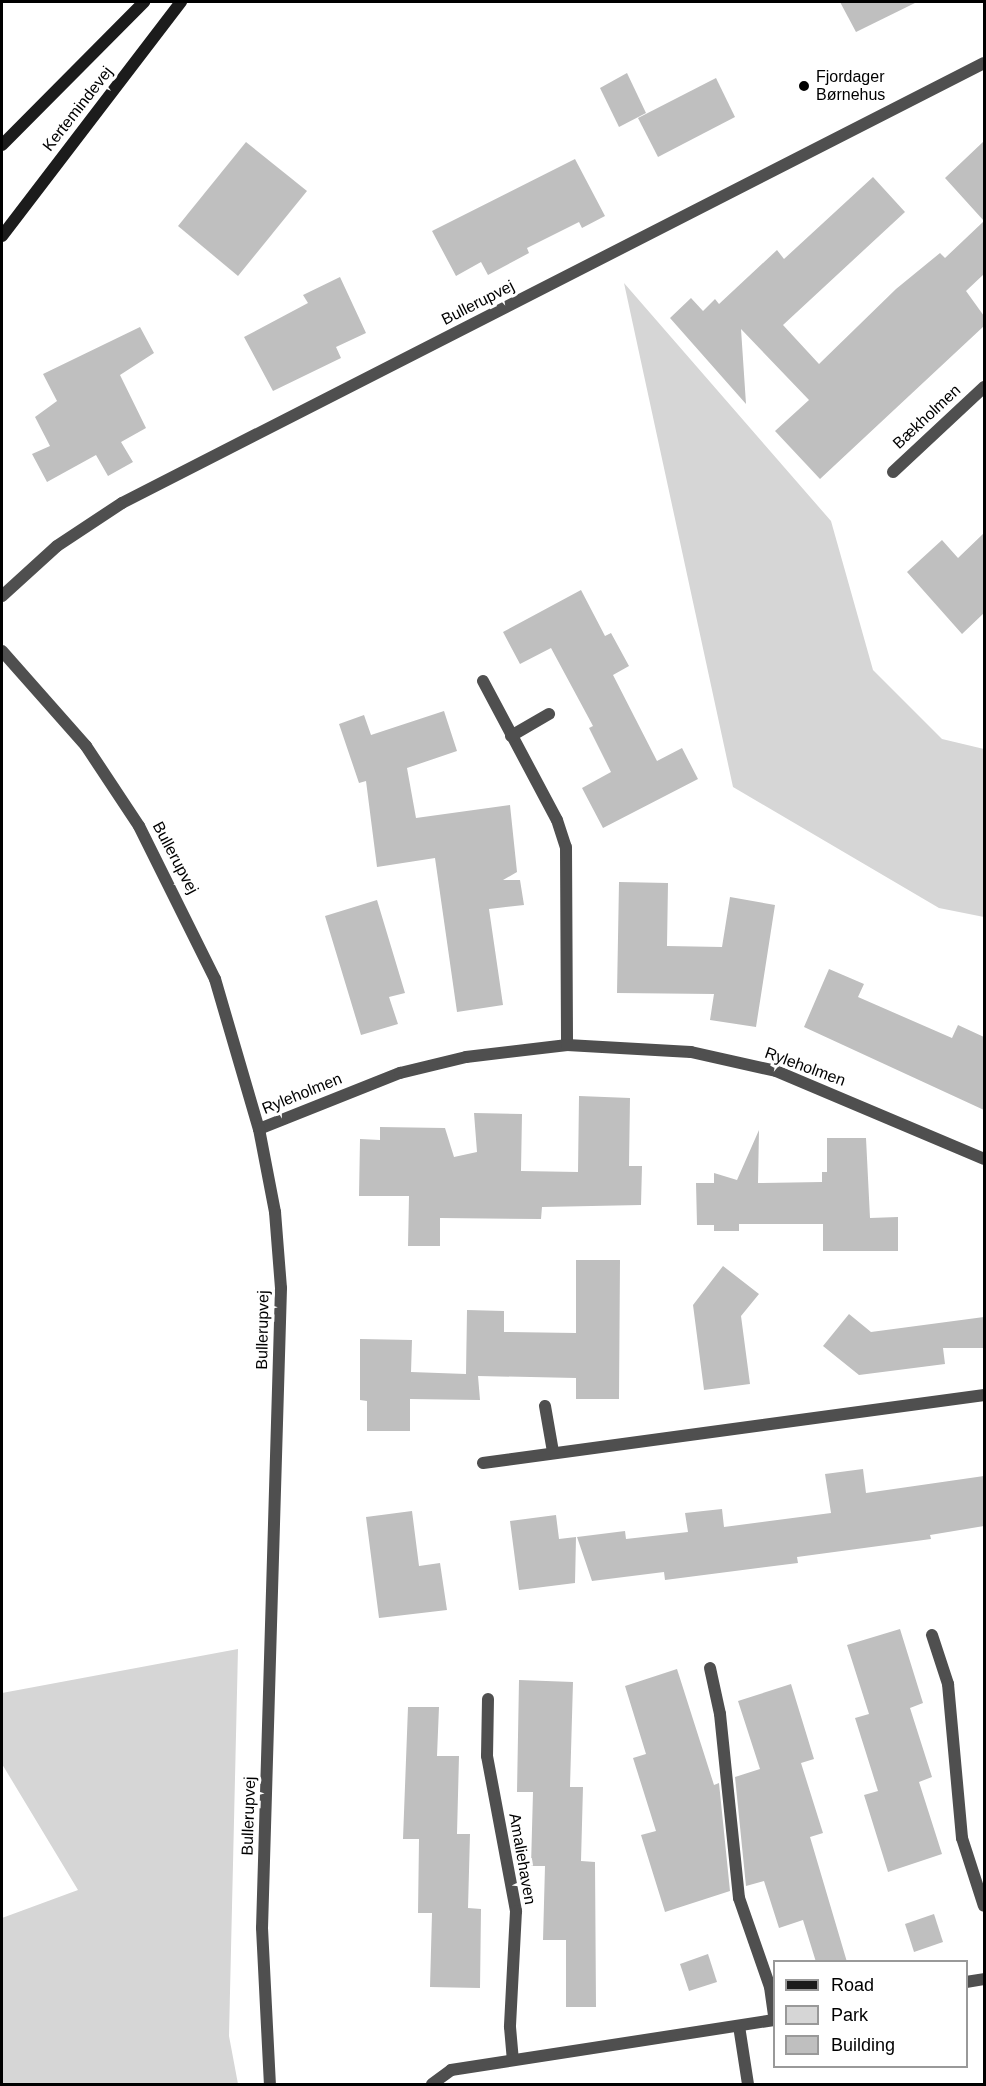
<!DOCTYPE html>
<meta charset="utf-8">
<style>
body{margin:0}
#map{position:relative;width:986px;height:2086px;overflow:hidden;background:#fff;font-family:Arial,sans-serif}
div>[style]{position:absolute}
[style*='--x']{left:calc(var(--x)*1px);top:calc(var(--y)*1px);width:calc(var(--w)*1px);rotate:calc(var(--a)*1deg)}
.green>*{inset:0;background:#d6d6d6}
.building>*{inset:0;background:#bfbfbf}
.minor>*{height:12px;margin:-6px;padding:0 6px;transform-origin:6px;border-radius:6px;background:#4f4f4f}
.tertiary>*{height:12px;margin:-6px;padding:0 6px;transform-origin:6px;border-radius:6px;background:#4f4f4f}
.secondary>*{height:12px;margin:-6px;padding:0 6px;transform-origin:6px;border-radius:6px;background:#1c1c1c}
.dots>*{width:16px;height:16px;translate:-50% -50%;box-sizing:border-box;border:3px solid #fff;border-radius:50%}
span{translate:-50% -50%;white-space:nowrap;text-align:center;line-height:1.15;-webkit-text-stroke:6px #fff;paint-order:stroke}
.poi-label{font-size:16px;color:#000}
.left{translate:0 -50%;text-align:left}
.street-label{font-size:16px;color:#000}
.frame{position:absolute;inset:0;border:3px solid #000;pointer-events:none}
.legend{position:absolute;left:773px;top:1960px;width:195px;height:108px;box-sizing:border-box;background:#fff;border:2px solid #999;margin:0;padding:8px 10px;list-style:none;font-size:18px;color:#000}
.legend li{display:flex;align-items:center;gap:12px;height:30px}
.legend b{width:30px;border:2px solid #999}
</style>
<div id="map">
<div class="green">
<div style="clip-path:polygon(624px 283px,831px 521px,873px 670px,942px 739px,984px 749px,984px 917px,939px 908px,733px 787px)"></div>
<div style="clip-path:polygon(238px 1649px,229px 2036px,238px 2084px,2px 2084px,2px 1918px,78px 1890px,2px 1764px,2px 1693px)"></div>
</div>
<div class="building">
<div style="clip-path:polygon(840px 2px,917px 2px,856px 32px)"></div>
<div style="clip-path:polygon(627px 73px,646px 113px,619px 127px,600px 88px)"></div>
<div style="clip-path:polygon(716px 78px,735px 117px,658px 157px,638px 118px)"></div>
<div style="clip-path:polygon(984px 141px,984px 274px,966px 291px,984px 316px,984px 326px,820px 479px,775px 431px,809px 400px,741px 329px,746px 404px,670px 318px,691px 298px,703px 311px,715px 299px,719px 304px,777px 250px,784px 259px,873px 177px,905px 212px,783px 325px,819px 364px,896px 289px,940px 253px,945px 258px,984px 221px,945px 178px)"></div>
<div style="clip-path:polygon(246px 142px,307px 191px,238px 276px,178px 226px)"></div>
<div style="clip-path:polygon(575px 159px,605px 216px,582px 228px,579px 222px,527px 248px,529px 253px,488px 275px,481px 262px,456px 276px,432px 231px)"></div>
<div style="clip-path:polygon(340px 277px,366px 333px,336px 347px,341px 358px,273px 391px,244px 337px,308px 303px,303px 295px)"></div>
<div style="clip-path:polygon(140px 327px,154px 353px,120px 375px,146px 428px,121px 442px,133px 462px,108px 476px,96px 455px,47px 482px,32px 454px,50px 446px,35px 417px,57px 401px,43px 374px)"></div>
<div style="clip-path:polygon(984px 533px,984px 613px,962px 634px,907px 572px,942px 540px,958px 558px)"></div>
<div style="clip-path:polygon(581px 590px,605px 636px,611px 633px,629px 666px,613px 675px,657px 761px,682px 748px,698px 779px,603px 828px,582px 788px,611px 772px,589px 728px,593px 726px,551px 648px,520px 664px,503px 632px)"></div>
<div style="clip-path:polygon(444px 711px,457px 751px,407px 768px,416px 818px,510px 805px,517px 872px,503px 880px,520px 880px,524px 905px,489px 909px,503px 1005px,457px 1012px,435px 858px,377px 867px,366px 781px,359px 783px,339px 724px,364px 715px,371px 735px)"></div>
<div style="clip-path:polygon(619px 882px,668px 883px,667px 946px,722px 947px,730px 897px,775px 905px,756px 1027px,710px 1020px,714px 994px,617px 993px)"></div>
<div style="clip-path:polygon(377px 900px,405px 993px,389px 997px,398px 1024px,361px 1035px,325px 916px)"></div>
<div style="clip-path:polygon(829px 969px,864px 984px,858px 997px,952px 1038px,958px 1025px,984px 1037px,984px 1110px,804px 1027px)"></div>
<div style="clip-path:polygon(579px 1096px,630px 1098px,629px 1166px,642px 1166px,641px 1205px,542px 1207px,541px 1219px,440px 1218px,440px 1246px,408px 1246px,409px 1196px,359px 1196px,360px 1139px,380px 1140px,380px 1127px,445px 1128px,454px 1157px,477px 1152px,474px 1113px,522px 1114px,521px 1171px,578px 1172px)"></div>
<div style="clip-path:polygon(759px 1130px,758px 1183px,822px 1182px,822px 1172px,827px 1172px,827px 1138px,866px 1138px,870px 1218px,898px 1217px,898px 1251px,823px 1251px,823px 1224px,739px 1224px,739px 1231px,714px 1231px,714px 1225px,697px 1225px,696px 1183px,714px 1183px,714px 1173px,737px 1180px)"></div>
<div style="clip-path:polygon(576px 1260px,620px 1260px,619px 1399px,576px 1399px,576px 1378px,478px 1376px,480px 1400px,410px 1399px,410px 1431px,367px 1431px,367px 1401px,360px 1400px,360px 1339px,412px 1340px,411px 1372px,466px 1374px,467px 1310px,504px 1311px,504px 1332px,576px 1333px)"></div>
<div style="clip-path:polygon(723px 1266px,759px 1294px,741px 1316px,750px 1384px,704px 1390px,693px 1305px)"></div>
<div style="clip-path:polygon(849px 1314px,871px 1332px,984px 1317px,984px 1348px,943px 1348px,945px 1364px,859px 1375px,823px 1346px)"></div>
<div style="clip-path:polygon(863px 1469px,866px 1493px,984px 1476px,984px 1526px,930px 1535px,931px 1539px,797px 1557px,798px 1563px,665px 1580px,664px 1572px,592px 1581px,577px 1537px,625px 1531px,626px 1539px,688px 1532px,685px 1513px,722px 1509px,724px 1527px,831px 1513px,825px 1474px)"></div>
<div style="clip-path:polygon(412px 1511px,419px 1566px,440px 1563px,447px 1610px,379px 1618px,366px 1517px)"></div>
<div style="clip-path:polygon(556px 1515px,559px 1539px,576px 1537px,575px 1583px,519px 1590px,510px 1521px)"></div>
<div style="clip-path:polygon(900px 1629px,923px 1703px,910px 1708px,932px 1777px,919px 1782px,942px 1854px,888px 1872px,864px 1795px,878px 1791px,855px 1718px,869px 1714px,847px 1645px)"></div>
<div style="clip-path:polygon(677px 1669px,714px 1785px,719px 1783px,730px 1891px,665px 1912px,641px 1835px,656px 1831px,633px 1758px,646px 1754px,625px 1686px)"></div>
<div style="clip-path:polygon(519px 1680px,573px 1682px,570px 1787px,583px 1787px,581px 1861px,595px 1862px,596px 2007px,566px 2007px,566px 1940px,543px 1940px,545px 1866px,531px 1866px,533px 1792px,517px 1792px)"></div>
<div style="clip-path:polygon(791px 1684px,814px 1759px,801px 1763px,823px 1833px,810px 1837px,847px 1962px,816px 1962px,803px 1920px,779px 1928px,764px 1881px,746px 1886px,735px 1777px,760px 1769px,738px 1701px)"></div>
<div style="clip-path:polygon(408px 1707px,439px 1707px,437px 1756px,459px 1756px,457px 1834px,470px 1834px,468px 1908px,481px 1909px,480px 1988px,430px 1987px,432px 1913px,418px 1913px,419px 1839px,403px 1839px)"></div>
<div style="clip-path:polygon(934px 1914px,943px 1942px,914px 1952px,905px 1924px)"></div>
<div style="clip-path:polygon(708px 1954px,717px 1982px,689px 1991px,680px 1964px)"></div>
</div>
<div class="minor">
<div style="--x:893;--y:472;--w:125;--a:-43"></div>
<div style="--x:483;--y:681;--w:157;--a:62"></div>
<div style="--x:557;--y:820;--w:28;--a:72"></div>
<div style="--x:566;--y:847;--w:198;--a:89.7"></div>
<div style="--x:511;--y:736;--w:44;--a:-30.1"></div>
<div style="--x:259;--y:1129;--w:152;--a:-21.7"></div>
<div style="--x:400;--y:1073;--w:68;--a:-13.6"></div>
<div style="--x:466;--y:1057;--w:102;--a:-6.8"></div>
<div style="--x:567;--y:1045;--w:124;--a:3.2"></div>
<div style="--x:691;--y:1052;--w:87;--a:12.6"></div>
<div style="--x:776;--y:1071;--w:226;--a:22.9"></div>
<div style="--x:545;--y:1406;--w:47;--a:80.1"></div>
<div style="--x:483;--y:1463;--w:506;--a:-7.73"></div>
<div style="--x:932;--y:1635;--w:52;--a:71.9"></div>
<div style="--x:948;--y:1684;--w:155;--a:84.8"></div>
<div style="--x:962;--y:1838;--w:71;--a:72.1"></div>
<div style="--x:710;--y:1668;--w:47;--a:77.7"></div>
<div style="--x:720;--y:1714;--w:185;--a:84.1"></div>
<div style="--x:739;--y:1898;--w:94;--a:70.8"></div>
<div style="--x:770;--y:1987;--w:29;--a:82"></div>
<div style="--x:488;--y:1699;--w:57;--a:91"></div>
<div style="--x:487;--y:1756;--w:158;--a:79.4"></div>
<div style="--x:516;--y:1911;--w:116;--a:93"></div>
<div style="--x:510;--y:2027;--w:33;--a:85"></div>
<div style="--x:966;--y:1982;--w:18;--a:-9"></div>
<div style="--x:739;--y:2026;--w:59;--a:81.2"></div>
<div style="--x:432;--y:2084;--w:24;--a:-36"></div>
<div style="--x:451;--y:2070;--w:327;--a:-8.8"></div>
</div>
<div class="tertiary">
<div style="--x:2;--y:596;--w:74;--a:-42.3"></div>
<div style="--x:57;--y:546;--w:78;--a:-33.5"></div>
<div style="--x:122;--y:503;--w:968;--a:-27.04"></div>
<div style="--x:2;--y:651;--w:127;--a:48.5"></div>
<div style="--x:86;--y:746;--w:96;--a:56.5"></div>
<div style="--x:139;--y:826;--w:171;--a:63.6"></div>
<div style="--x:215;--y:979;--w:156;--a:73.7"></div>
<div style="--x:259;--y:1129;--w:85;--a:79.1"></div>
<div style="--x:275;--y:1212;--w:76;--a:85.5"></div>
<div style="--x:281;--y:1288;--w:640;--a:91.7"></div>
<div style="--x:262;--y:1928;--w:156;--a:87.1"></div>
</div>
<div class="secondary">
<div style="--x:2;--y:145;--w:202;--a:-45.2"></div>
<div style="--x:2;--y:236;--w:295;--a:-52.6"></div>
</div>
<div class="dots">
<div style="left:804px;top:86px;background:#000"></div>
</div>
<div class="poi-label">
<span class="left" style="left:816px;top:86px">Fjordager<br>Børnehus</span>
</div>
<div class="street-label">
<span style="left:78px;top:109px;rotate:-52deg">Kertemindevej</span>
<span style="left:478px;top:303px;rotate:-27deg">Bullerupvej</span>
<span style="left:927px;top:417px;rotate:-43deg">Bækholmen</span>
<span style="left:175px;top:858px;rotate:62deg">Bullerupvej</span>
<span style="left:805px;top:1067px;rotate:20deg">Ryleholmen</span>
<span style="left:302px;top:1094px;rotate:-22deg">Ryleholmen</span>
<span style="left:263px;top:1330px;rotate:-89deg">Bullerupvej</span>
<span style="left:249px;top:1816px;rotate:-88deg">Bullerupvej</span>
<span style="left:522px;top:1859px;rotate:80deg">Amaliehaven</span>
</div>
<div class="frame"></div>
<ul class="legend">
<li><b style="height:8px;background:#1c1c1c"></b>Road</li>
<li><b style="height:16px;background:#d6d6d6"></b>Park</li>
<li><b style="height:16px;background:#bfbfbf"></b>Building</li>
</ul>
</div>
